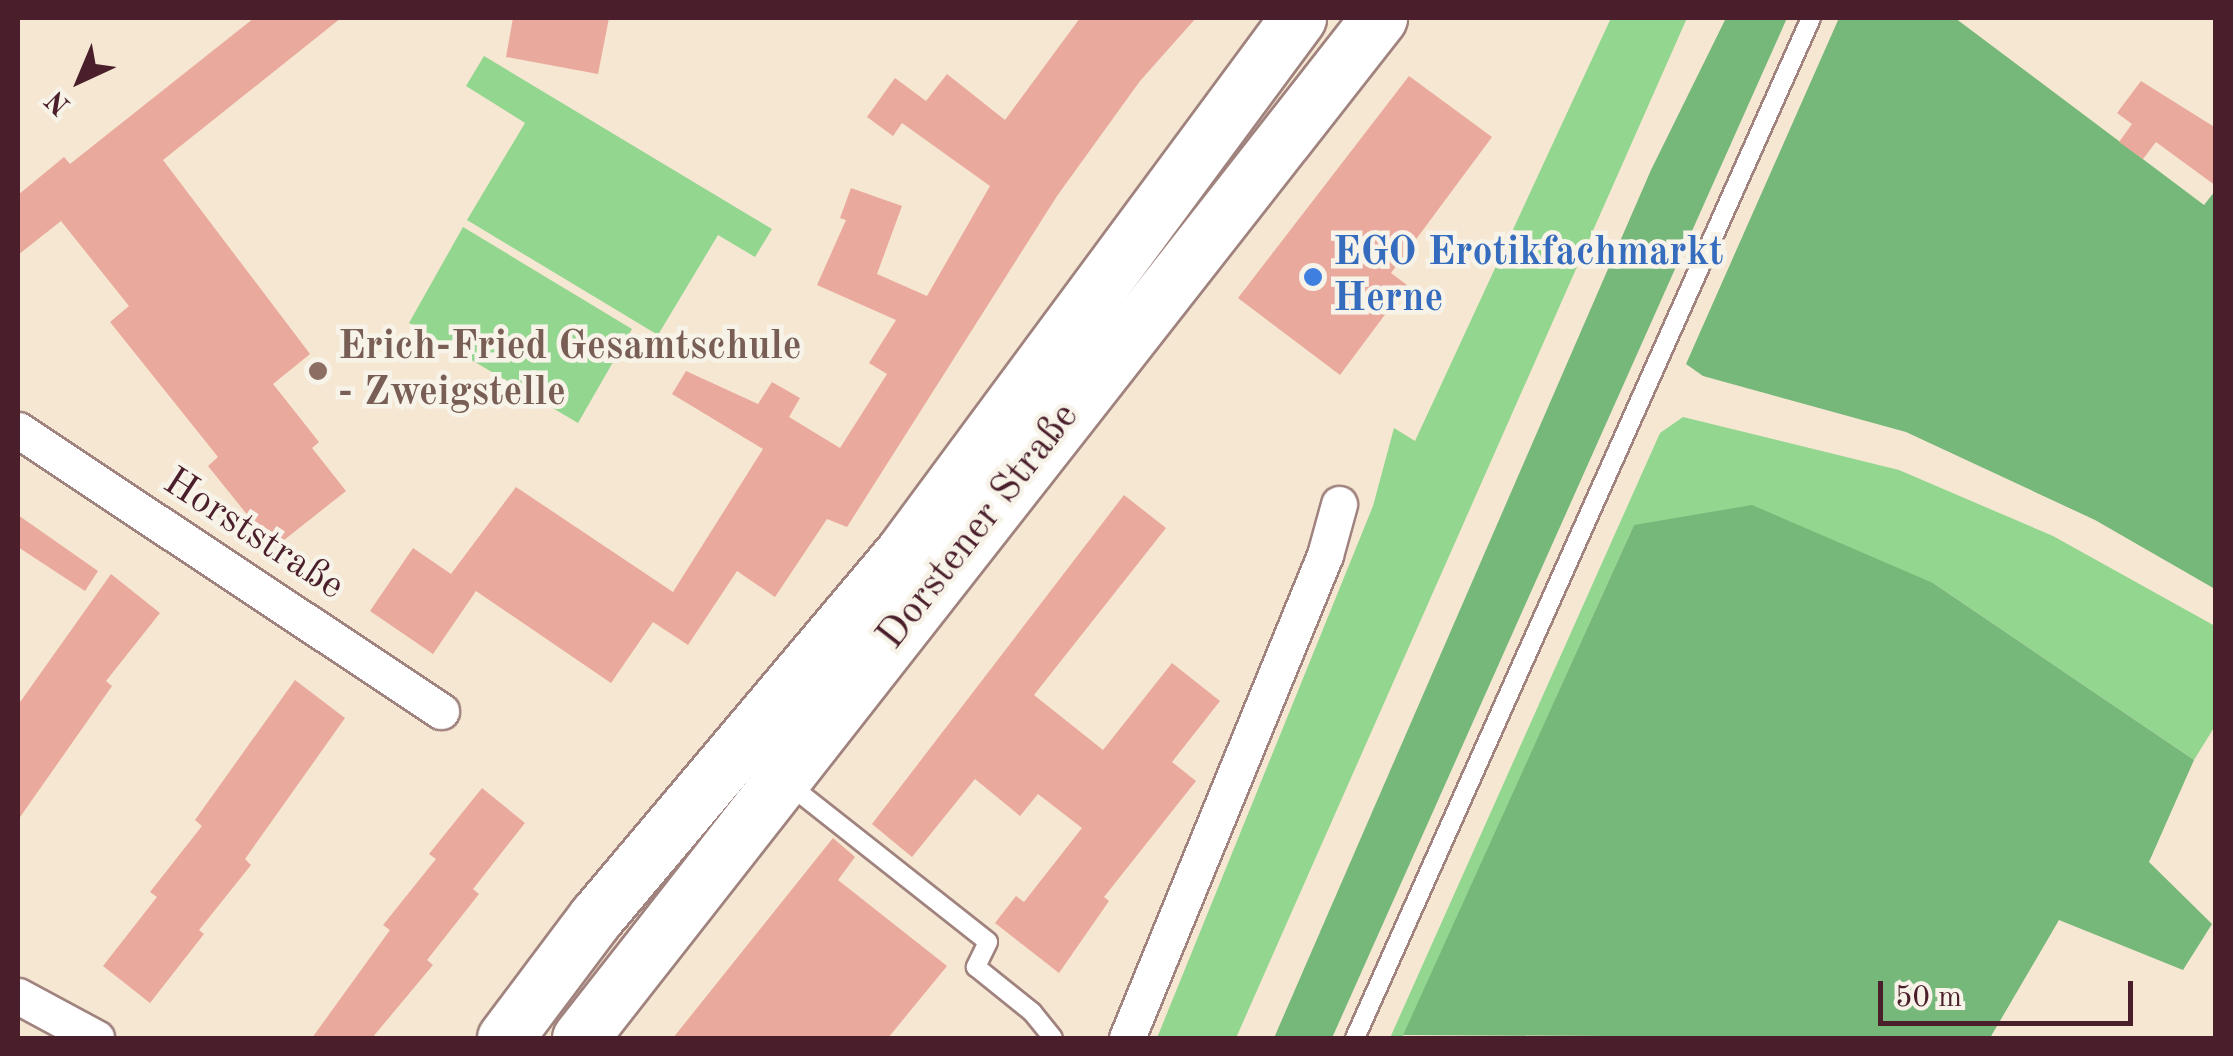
<!DOCTYPE html>
<meta charset="utf-8">
<style>
body{margin:0}
#map{position:relative;width:2233px;height:1056px;overflow:hidden;background:#f5e7d2;font-family:"Old Standard TT",serif}
div>[style]{position:absolute}
[style*='--x']{left:calc(var(--x)*1px);top:calc(var(--y)*1px);width:calc(var(--w)*1px);rotate:calc(var(--a)*1deg)}
.green>*{inset:0;background:#93d68f}
.forest>*{inset:0;background:#76b77a}
.building>*{inset:0;background:#eaa99d}
.roads{filter:drop-shadow(2px 0 #a0837e) drop-shadow(-2px 0 #a0837e) drop-shadow(0 2px #a0837e) drop-shadow(0 -2px #a0837e)}
.service>*{height:18px;margin:-9px;padding:0 9px;transform-origin:9px;border-radius:9px;background:#fff}
.minor>*{height:35px;margin:-17.5px;padding:0 17.5px;transform-origin:17.5px;border-radius:17.5px;background:#fff}
.primary>*{height:55px;margin:-27.5px;padding:0 27.5px;transform-origin:27.5px;border-radius:27.5px;background:#fff}
.dots>*{width:28px;height:28px;translate:-50% -50%;box-sizing:border-box;border:5px solid #f7f3e8;border-radius:50%}
span{translate:-50% -50%;white-space:nowrap;text-align:center;line-height:1.15;-webkit-text-stroke:9px #f7f3e8;paint-order:stroke}
.shop-label{font-size:40px;color:#366cbe;font-weight:700}
.left{translate:0 -50%;text-align:left}
.education-label{font-size:40px;color:#785e54;font-weight:700}
.street-label{font-size:40px;color:#4a1f2b}
.frame{position:absolute;inset:0;border:20px solid #4a1f2b;pointer-events:none}
.north{position:absolute;left:30px;top:30px;width:100px;height:100px;-webkit-text-stroke:8px #f7f3e8;paint-order:stroke;rotate:224deg;font-size:28px;font-weight:700;line-height:40px;text-align:center;color:#4a1f2b}
.north::after{content:'';display:block;margin:auto;width:35px;height:45px;background:#4a1f2b;clip-path:polygon(50% 0,100% 100%,50% 72%,0 100%)}
.scale{position:absolute;left:1878px;top:981px;width:255px;height:45px;box-sizing:border-box;border:5px solid #4a1f2b;border-top:0;padding-left:12px;font-size:30px;line-height:35px;white-space:nowrap;color:#4a1f2b;-webkit-text-stroke:8px #f7f3e8;paint-order:stroke}
</style>
<div id="map">
<div class="green">
<div style="clip-path:polygon(1611px 18px,1687px 18px,1236px 1038px,1157px 1038px,1373px 506px,1394px 428px,1415px 441px)"></div>
<div style="clip-path:polygon(484px 56px,772px 229px,755px 257px,718px 235px,658px 335px,467px 220px,525px 123px,466px 86px)"></div>
<div style="clip-path:polygon(463px 227px,632px 329px,578px 423px,409px 323px)"></div>
<div style="clip-path:polygon(1683px 417px,1899px 470px,2053px 536px,2215px 626px,2215px 726px,2194px 760px,1933px 583px,1634px 525px,1402px 1038px,1390px 1038px,1660px 433px)"></div>
</div>
<div class="forest">
<div style="clip-path:polygon(1726px 18px,1787px 18px,1332px 1038px,1274px 1038px,1651px 170px)"></div>
<div style="clip-path:polygon(1839px 18px,1955px 18px,2204px 205px,2215px 191px,2215px 589px,2095px 520px,1906px 432px,1703px 376px,1686px 364px)"></div>
<div style="clip-path:polygon(1752px 505px,1933px 583px,2194px 760px,2149px 862px,2212px 924px,2183px 970px,2059px 920px,1990px 1038px,1403px 1035px,1634px 525px)"></div>
</div>
<div class="building">
<div style="clip-path:polygon(254px 18px,341px 18px,163px 160px,310px 354px,273px 384px,319px 442px,312px 448px,346px 491px,274px 548px,208px 466px,218px 457px,110px 322px,129px 306px,61px 221px,18px 255px,18px 195px,64px 157px,70px 164px)"></div>
<div style="clip-path:polygon(513px 18px,609px 18px,598px 74px,506px 57px)"></div>
<div style="clip-path:polygon(1080px 18px,1196px 18px,1140px 81px,1057px 196px,847px 527px,827px 519px,775px 597px,737px 571px,688px 645px,653px 622px,611px 683px,476px 591px,433px 654px,370px 611px,413px 548px,451px 574px,516px 487px,673px 592px,763px 449px,672px 394px,686px 371px,758px 404px,772px 382px,800px 398px,789px 417px,840px 448px,887px 374px,869px 363px,896px 320px,817px 285px,846px 220px,840px 218px,851px 188px,902px 206px,877px 274px,927px 296px,990px 186px,902px 123px,893px 136px,867px 117px,895px 78px,926px 101px,947px 74px,1005px 120px)"></div>
<div style="clip-path:polygon(1409px 76px,1492px 137px,1391px 273px,1407px 285px,1340px 375px,1238px 298px)"></div>
<div style="clip-path:polygon(2141px 81px,2216px 128px,2216px 186px,2156px 142px,2143px 159px,2119px 142px,2132px 124px,2117px 113px)"></div>
<div style="clip-path:polygon(1124px 495px,1166px 528px,1034px 695px,1103px 750px,1172px 663px,1220px 701px,1172px 762px,1196px 781px,1104px 897px,1109px 901px,1059px 973px,995px 923px,1016px 896px,1024px 902px,1082px 828px,1038px 794px,1020px 816px,975px 779px,912px 857px,872px 824px)"></div>
<div style="clip-path:polygon(18px 515px,98px 571px,85px 591px,18px 547px)"></div>
<div style="clip-path:polygon(111px 574px,160px 613px,106px 681px,112px 686px,18px 820px,18px 705px)"></div>
<div style="clip-path:polygon(295px 680px,345px 718px,245px 859px,251px 865px,199px 930px,204px 934px,150px 1003px,103px 966px,157px 897px,150px 892px,202px 826px,195px 820px)"></div>
<div style="clip-path:polygon(482px 788px,525px 823px,473px 889px,479px 894px,427px 960px,433px 965px,372px 1038px,312px 1038px,390px 930px,383px 925px,436px 859px,429px 854px)"></div>
<div style="clip-path:polygon(833px 838px,855px 857px,838px 880px,947px 966px,888px 1038px,673px 1038px)"></div>
</div>
<div class="roads">
<div class="service">
<div style="--x:787;--y:783;--w:256;--a:38.3"></div>
<div style="--x:988;--y:942;--w:28;--a:116"></div>
<div style="--x:976;--y:967;--w:72;--a:38.8"></div>
<div style="--x:1032;--y:1012;--w:33;--a:51"></div>
<div style="--x:1355;--y:1038;--w:1117;--a:-65.91"></div>
</div>
<div class="minor">
<div style="--x:18;--y:430;--w:508;--a:33.6"></div>
<div style="--x:18;--y:996;--w:89;--a:28.3"></div>
<div style="--x:1127;--y:1038;--w:522;--a:-67.71"></div>
<div style="--x:1325;--y:555;--w:53;--a:-74.6"></div>
</div>
<div class="primary">
<div style="--x:505;--y:1038;--w:151;--a:-53.1"></div>
<div style="--x:596;--y:917;--w:478;--a:-49.9"></div>
<div style="--x:904;--y:551;--w:663;--a:-53.53"></div>
<div style="--x:580;--y:1038;--w:1296;--a:-51.93"></div>
</div>
</div>
<div class="dots">
<div style="left:1313px;top:277px;background:#3f7fe0"></div>
<div style="left:318px;top:371px;background:#8d6e63"></div>
</div>
<div class="shop-label">
<span class="left" style="left:1333px;top:277px">EGO Erotikfachmarkt<br>Herne</span>
</div>
<div class="education-label">
<span class="left" style="left:338px;top:371px">Erich-Fried Gesamtschule<br>- Zweigstelle</span>
</div>
<div class="street-label">
<span style="left:979px;top:527px;rotate:-52deg">Dorstener Straße</span>
<span style="left:253px;top:535px;rotate:33deg">Horststraße</span>
</div>
<div class="frame"></div>
<div class="north">N</div>
<div class="scale">50 m</div>
</div>
